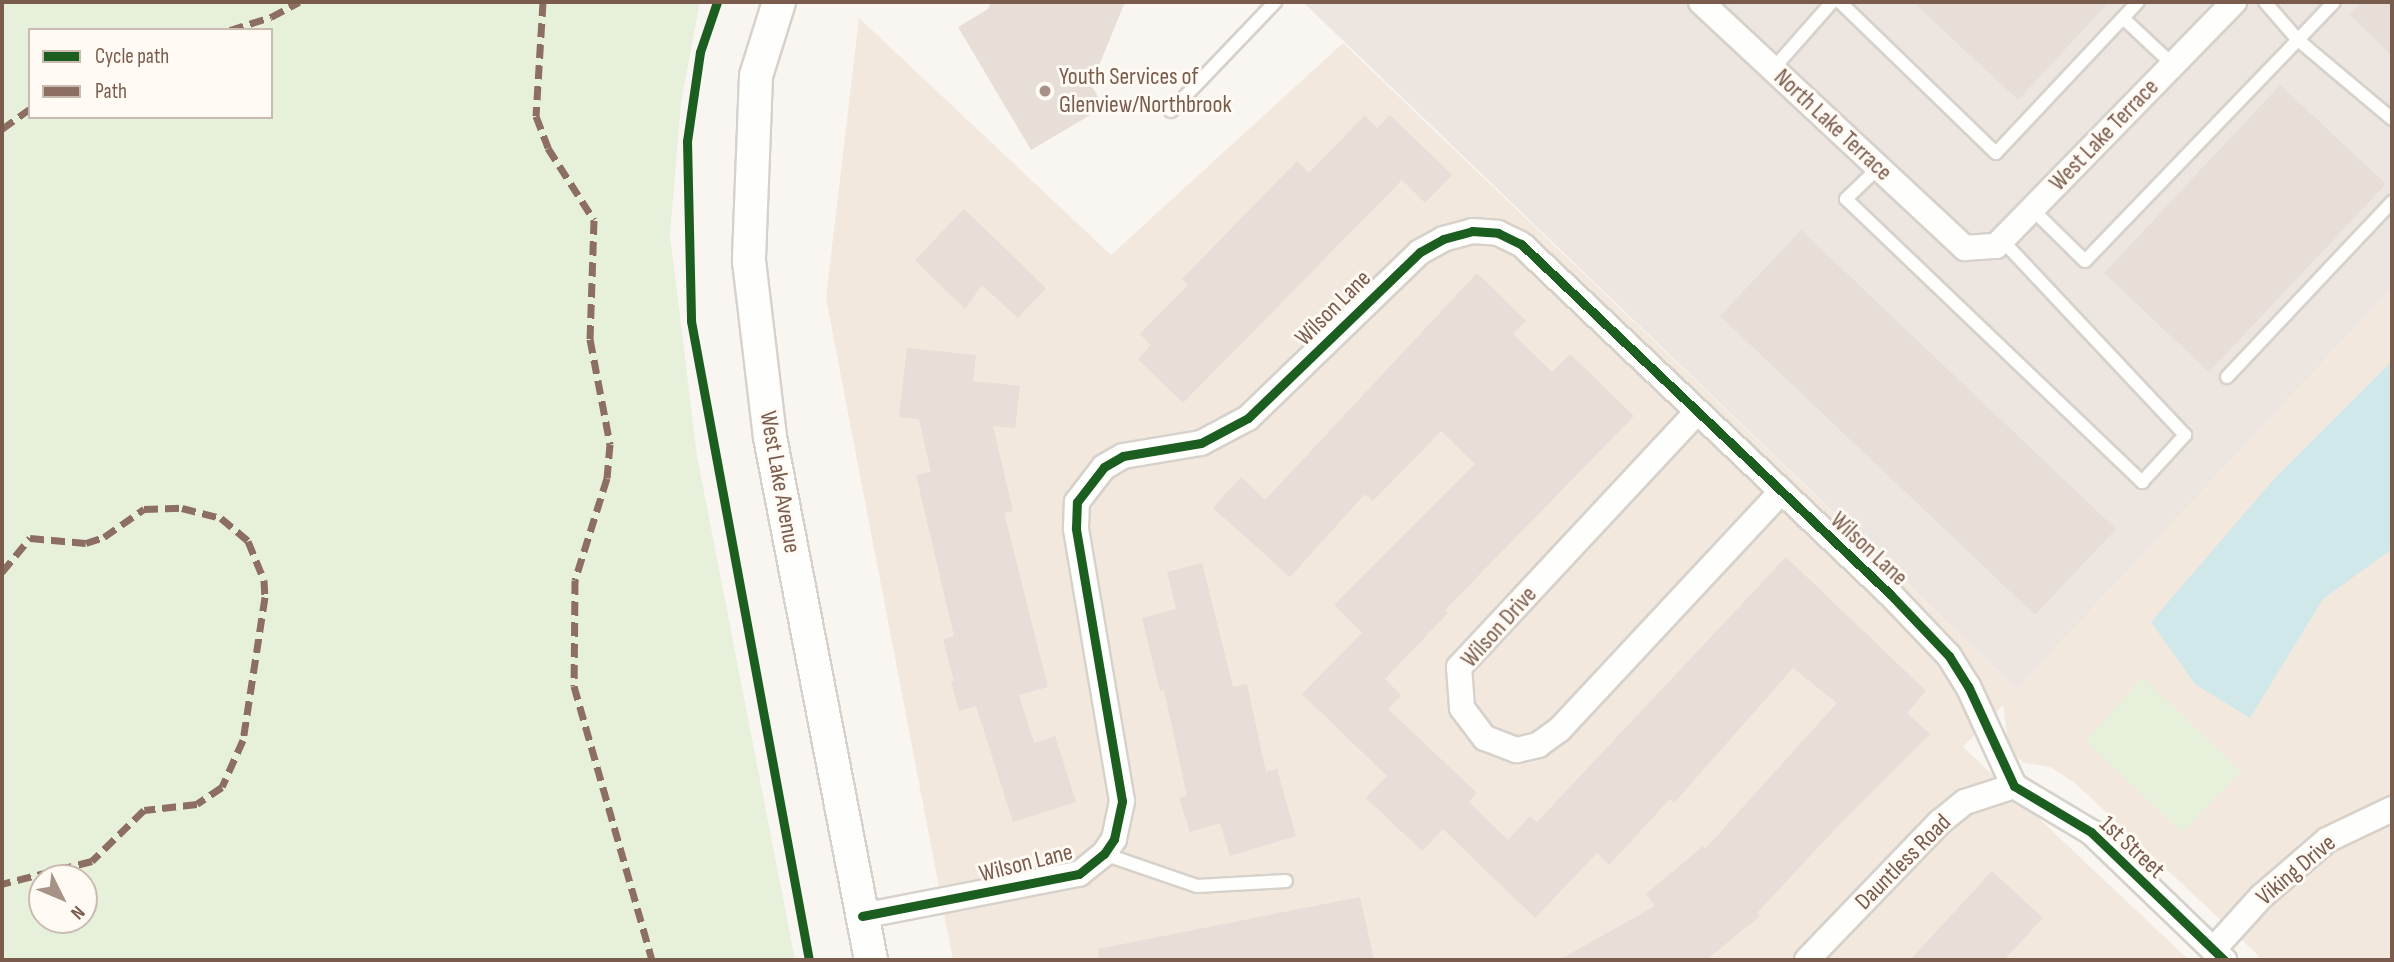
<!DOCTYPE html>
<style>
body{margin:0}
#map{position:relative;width:2394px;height:962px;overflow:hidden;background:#f9f5f0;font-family:"Sofia Sans Condensed",sans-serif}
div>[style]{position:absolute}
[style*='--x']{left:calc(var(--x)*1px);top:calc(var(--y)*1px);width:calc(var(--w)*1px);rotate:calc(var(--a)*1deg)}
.residential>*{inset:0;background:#f2e8de}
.industrial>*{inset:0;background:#ede5e0}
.green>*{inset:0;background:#e7f0db}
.water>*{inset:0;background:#d0e8ea}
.building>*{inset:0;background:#e6ded7}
.roads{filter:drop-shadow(2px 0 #d7d1cb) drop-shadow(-2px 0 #d7d1cb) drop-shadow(0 2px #d7d1cb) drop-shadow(0 -2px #d7d1cb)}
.service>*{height:12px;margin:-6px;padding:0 6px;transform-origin:6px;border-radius:6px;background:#fefefd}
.minor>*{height:24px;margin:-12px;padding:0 12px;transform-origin:12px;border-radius:12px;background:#fefefd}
.tertiary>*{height:32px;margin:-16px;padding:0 16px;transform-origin:16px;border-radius:16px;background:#fefefd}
.quiet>*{height:7px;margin-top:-3.5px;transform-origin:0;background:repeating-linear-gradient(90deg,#8d6e63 0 14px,transparent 0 21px)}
.cycleway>*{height:9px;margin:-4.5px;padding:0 4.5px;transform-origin:4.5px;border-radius:4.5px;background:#1b5e20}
.dots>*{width:19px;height:19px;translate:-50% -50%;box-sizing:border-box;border:4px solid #fffaf3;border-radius:50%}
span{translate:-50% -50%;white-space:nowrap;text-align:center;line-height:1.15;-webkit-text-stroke:6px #fffaf3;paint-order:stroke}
.poi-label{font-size:24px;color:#7a5c4d}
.left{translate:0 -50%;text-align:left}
.street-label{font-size:24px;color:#7a5c4d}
.frame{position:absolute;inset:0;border:4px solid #7a5c4d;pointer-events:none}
.legend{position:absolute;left:28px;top:28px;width:245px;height:91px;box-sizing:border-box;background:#fffaf3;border:2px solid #cabbb1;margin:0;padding:9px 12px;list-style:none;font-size:21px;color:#7a5c4d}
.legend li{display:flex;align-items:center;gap:14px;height:35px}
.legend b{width:35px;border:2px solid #cabbb1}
.north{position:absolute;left:28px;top:864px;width:70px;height:70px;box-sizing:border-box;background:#fffaf3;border:2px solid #cabbb1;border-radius:50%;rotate:133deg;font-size:19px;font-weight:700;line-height:28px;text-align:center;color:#7a5c4d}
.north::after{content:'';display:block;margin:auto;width:24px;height:32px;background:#a69286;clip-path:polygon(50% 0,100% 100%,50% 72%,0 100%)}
</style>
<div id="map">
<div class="residential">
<div style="clip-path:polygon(859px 18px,1111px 255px,1343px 43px,2017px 689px,2392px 288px,2392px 960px,2263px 960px,2075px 783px,2050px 767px,2024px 763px,2017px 757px,2008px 743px,2003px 705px,1963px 747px,2189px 960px,953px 960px,826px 298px)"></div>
</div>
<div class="industrial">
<div style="clip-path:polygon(1303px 2px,2392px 2px,2392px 288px,2017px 689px)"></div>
</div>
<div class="green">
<div style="clip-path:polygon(evenodd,2px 2px,700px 2px,681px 102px,670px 235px,697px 456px,795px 960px,2px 960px,2px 2px,30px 30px,271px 30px,271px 117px,30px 117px,30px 30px,2px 2px,42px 878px,84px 878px,84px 920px,42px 920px,42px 878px)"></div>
<div style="clip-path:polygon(2143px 677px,2241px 772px,2182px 832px,2085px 741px)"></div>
</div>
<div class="water">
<div style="clip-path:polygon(2392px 361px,2392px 549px,2323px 599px,2250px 718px,2195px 684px,2151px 622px,2274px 479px)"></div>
</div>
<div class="building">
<div style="clip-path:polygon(991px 2px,1125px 2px,1091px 85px,1104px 107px,1031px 150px,958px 27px,988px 9px)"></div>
<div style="clip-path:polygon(1913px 2px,2109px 2px,2018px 100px)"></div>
<div style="clip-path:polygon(2362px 2px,2392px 2px,2392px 56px,2350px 15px)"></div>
<div style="clip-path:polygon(2280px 85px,2386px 184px,2209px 372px,2104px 273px)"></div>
<div style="clip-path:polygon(1365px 115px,1377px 128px,1390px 115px,1452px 175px,1425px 203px,1402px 180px,1183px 403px,1138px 359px,1151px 345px,1140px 334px,1188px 285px,1182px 279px,1297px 161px,1309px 173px)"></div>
<div style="clip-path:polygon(964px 209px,1046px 288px,1018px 318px,982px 285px,965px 309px,915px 260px)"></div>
<div style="clip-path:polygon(1801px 230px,2116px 529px,2035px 615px,1720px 316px)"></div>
<div style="clip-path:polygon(1477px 273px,1526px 321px,1513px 334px,1552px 372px,1570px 354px,1634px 416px,1445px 610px,1448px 613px,1385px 679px,1401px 695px,1388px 709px,1477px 793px,1469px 802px,1508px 840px,1530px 816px,1537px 822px,1786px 557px,1926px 691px,1907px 713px,1930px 734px,1836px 828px,1757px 913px,1760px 916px,1706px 960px,1559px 960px,1655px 906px,1646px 894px,1703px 846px,1705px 849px,1837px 703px,1793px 668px,1674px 803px,1670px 799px,1609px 865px,1597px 853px,1535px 918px,1443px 829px,1422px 851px,1366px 798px,1387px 776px,1302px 694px,1362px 633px,1334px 605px,1475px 464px,1441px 431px,1373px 501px,1365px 494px,1290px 577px,1213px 508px,1241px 477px,1265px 500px)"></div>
<div style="clip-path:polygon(907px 348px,976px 355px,973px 381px,1020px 386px,1015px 428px,993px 426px,1013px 511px,1004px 513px,1048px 687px,1019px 695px,1034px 743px,1055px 736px,1076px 802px,1013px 822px,976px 706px,959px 711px,951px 682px,954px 681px,943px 639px,954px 636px,916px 475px,931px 472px,919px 419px,899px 417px)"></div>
<div style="clip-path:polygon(1202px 563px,1233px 687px,1247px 684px,1266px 772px,1277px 769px,1296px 836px,1230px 856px,1220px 823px,1190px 832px,1179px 798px,1187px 796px,1164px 690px,1160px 691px,1142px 618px,1176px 609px,1167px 572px)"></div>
<div style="clip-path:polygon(1992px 871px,2043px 918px,2004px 960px,1910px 960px)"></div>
<div style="clip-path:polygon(1360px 897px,1374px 960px,1099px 960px,1098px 949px)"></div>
</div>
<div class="roads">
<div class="service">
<div style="--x:1840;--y:2;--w:217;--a:44.1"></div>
<div style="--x:1996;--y:153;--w:207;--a:-46.8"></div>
<div style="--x:2334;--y:2;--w:52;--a:133.5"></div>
<div style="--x:2298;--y:40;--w:123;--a:40"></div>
<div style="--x:2123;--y:18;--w:69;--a:43.2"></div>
<div style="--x:1773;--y:69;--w:89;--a:-48.6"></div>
<div style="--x:1171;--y:111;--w:151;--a:-46.3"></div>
<div style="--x:1879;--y:167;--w:46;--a:135.9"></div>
<div style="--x:1846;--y:199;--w:410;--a:43.7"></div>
<div style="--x:2142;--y:482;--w:64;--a:-47.5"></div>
<div style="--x:2185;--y:435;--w:267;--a:-133.2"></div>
<div style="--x:2032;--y:209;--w:74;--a:44.5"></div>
<div style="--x:2085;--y:261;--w:307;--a:-46.1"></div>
<div style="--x:2298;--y:40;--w:50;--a:-131"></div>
<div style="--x:2227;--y:377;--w:241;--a:-46.7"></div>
<div style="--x:1104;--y:854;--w:98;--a:19"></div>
<div style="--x:1197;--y:886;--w:89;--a:-3.2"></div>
</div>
<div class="minor">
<div style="--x:1701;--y:2;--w:361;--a:43"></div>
<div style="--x:1965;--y:248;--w:31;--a:-4"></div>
<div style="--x:1996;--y:246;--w:341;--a:-45.7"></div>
<div style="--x:1697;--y:412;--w:349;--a:133"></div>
<div style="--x:1459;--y:667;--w:41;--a:85.8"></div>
<div style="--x:1462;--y:708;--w:38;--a:53"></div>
<div style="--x:1485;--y:738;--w:34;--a:21"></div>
<div style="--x:1517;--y:750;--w:22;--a:-13"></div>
<div style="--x:1538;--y:745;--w:26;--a:-36"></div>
<div style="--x:1559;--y:730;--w:325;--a:-47"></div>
<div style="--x:862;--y:916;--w:221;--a:-11"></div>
<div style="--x:1079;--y:874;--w:32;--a:-39"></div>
<div style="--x:1104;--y:854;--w:18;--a:-56"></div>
<div style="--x:1114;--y:839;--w:39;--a:-78"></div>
<div style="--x:1122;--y:801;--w:277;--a:-99.6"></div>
<div style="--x:1076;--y:528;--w:26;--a:-88"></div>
<div style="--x:1077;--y:502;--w:44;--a:-52.4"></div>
<div style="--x:1104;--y:467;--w:22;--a:-30"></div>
<div style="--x:1123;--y:456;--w:79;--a:-9.5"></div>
<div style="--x:1201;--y:443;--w:53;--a:-28"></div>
<div style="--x:1248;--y:418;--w:239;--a:-44"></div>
<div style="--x:1420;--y:252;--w:26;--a:-29"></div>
<div style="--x:1443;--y:239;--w:30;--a:-15"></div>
<div style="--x:1472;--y:231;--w:26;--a:4"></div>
<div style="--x:1498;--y:233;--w:25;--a:26"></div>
<div style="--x:1521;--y:244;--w:509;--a:43.49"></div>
<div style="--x:1890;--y:594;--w:86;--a:46.4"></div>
<div style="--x:1949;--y:656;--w:36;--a:58"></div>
<div style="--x:1968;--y:686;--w:110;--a:65.3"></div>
<div style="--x:2014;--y:786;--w:90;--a:30.9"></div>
<div style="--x:2091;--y:832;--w:185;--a:43.9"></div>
<div style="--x:2213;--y:950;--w:73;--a:-47.8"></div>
<div style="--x:2262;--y:896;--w:86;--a:-40.7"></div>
<div style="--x:2327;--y:840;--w:72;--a:-25.5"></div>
<div style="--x:1807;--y:960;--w:192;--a:-46.1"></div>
<div style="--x:1940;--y:822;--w:32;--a:-39"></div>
<div style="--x:1965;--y:802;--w:52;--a:-18.1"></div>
</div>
<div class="tertiary">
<div style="--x:779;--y:2;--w:77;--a:107.3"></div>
<div style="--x:756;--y:76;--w:185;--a:92.2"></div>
<div style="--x:749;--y:261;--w:177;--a:83.2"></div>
<div style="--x:770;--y:437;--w:533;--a:79.07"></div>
</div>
</div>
<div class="quiet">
<div style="--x:543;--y:2;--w:114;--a:93.5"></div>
<div style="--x:536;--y:116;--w:34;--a:69"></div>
<div style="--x:548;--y:148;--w:85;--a:57.4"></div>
<div style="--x:594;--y:220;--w:119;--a:91.9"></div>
<div style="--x:590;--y:339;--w:107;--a:79.2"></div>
<div style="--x:610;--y:444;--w:34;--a:95"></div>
<div style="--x:607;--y:478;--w:107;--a:107.4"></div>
<div style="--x:575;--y:580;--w:106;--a:90.5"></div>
<div style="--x:574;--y:686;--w:285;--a:74.1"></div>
<div style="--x:230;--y:30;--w:43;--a:-17.6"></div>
<div style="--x:271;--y:17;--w:32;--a:-28"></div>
<div style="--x:2;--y:129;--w:34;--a:-36"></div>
<div style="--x:2;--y:572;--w:44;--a:-50.5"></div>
<div style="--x:30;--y:538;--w:56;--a:5.1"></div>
<div style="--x:86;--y:543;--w:19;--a:-18"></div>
<div style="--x:104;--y:537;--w:49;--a:-35"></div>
<div style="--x:144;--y:509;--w:38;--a:-2"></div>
<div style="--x:182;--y:508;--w:40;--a:14.4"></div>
<div style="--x:221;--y:518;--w:35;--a:40"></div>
<div style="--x:248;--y:541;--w:42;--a:67.7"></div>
<div style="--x:264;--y:580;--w:17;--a:87"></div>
<div style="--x:265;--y:597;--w:145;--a:98.7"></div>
<div style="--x:243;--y:740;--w:51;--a:114.1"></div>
<div style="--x:222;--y:787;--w:30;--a:146"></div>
<div style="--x:197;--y:804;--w:53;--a:173.5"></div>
<div style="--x:144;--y:810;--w:73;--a:135.6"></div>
<div style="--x:92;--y:861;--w:93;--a:165.7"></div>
</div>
<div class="cycleway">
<div style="--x:717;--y:2;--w:53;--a:108.8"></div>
<div style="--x:700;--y:52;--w:90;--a:98.3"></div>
<div style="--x:687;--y:141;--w:180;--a:88.7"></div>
<div style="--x:691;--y:321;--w:650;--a:79.54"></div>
<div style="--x:862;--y:916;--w:221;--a:-11"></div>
<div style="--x:1079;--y:874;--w:32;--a:-39"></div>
<div style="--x:1104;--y:854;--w:18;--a:-56"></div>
<div style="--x:1114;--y:839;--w:39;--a:-78"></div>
<div style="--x:1122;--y:801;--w:277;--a:-99.6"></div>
<div style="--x:1076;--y:528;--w:26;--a:-88"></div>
<div style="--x:1077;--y:502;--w:44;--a:-52.4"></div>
<div style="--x:1104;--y:467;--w:22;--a:-30"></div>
<div style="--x:1123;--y:456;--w:79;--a:-9.5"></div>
<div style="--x:1201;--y:443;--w:53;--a:-28"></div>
<div style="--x:1248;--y:418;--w:239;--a:-44"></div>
<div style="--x:1420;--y:252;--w:26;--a:-29"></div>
<div style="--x:1443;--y:239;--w:30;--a:-15"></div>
<div style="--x:1472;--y:231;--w:26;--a:4"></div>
<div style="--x:1498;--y:233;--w:25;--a:26"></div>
<div style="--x:1521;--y:244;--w:509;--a:43.49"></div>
<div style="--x:1890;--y:594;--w:86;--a:46.4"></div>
<div style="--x:1949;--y:656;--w:36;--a:58"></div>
<div style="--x:1968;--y:686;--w:110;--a:65.3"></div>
<div style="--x:2014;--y:786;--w:90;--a:30.9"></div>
<div style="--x:2091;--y:832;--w:185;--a:43.9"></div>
</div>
<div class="dots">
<div style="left:1045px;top:91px;background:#a69286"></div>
</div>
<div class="poi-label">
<span class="left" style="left:1059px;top:91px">Youth Services of<br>Glenview/Northbrook</span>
</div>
<div class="street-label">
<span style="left:1833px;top:125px;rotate:43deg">North Lake Terrace</span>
<span style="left:2104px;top:135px;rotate:-46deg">West Lake Terrace</span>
<span style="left:1333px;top:308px;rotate:-45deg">Wilson Lane</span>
<span style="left:780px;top:482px;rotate:80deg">West Lake Avenue</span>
<span style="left:1869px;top:549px;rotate:43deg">Wilson Lane</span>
<span style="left:1499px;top:627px;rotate:-48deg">Wilson Drive</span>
<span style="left:2132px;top:847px;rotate:43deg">1st Street</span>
<span style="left:1903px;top:862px;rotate:-45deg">Dauntless Road</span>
<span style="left:1026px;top:863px;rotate:-14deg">Wilson Lane</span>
<span style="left:2296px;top:870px;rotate:-40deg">Viking Drive</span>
</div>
<div class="frame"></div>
<ul class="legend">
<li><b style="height:9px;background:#1b5e20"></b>Cycle path</li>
<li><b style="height:9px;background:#8d6e63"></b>Path</li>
</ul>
<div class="north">N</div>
</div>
